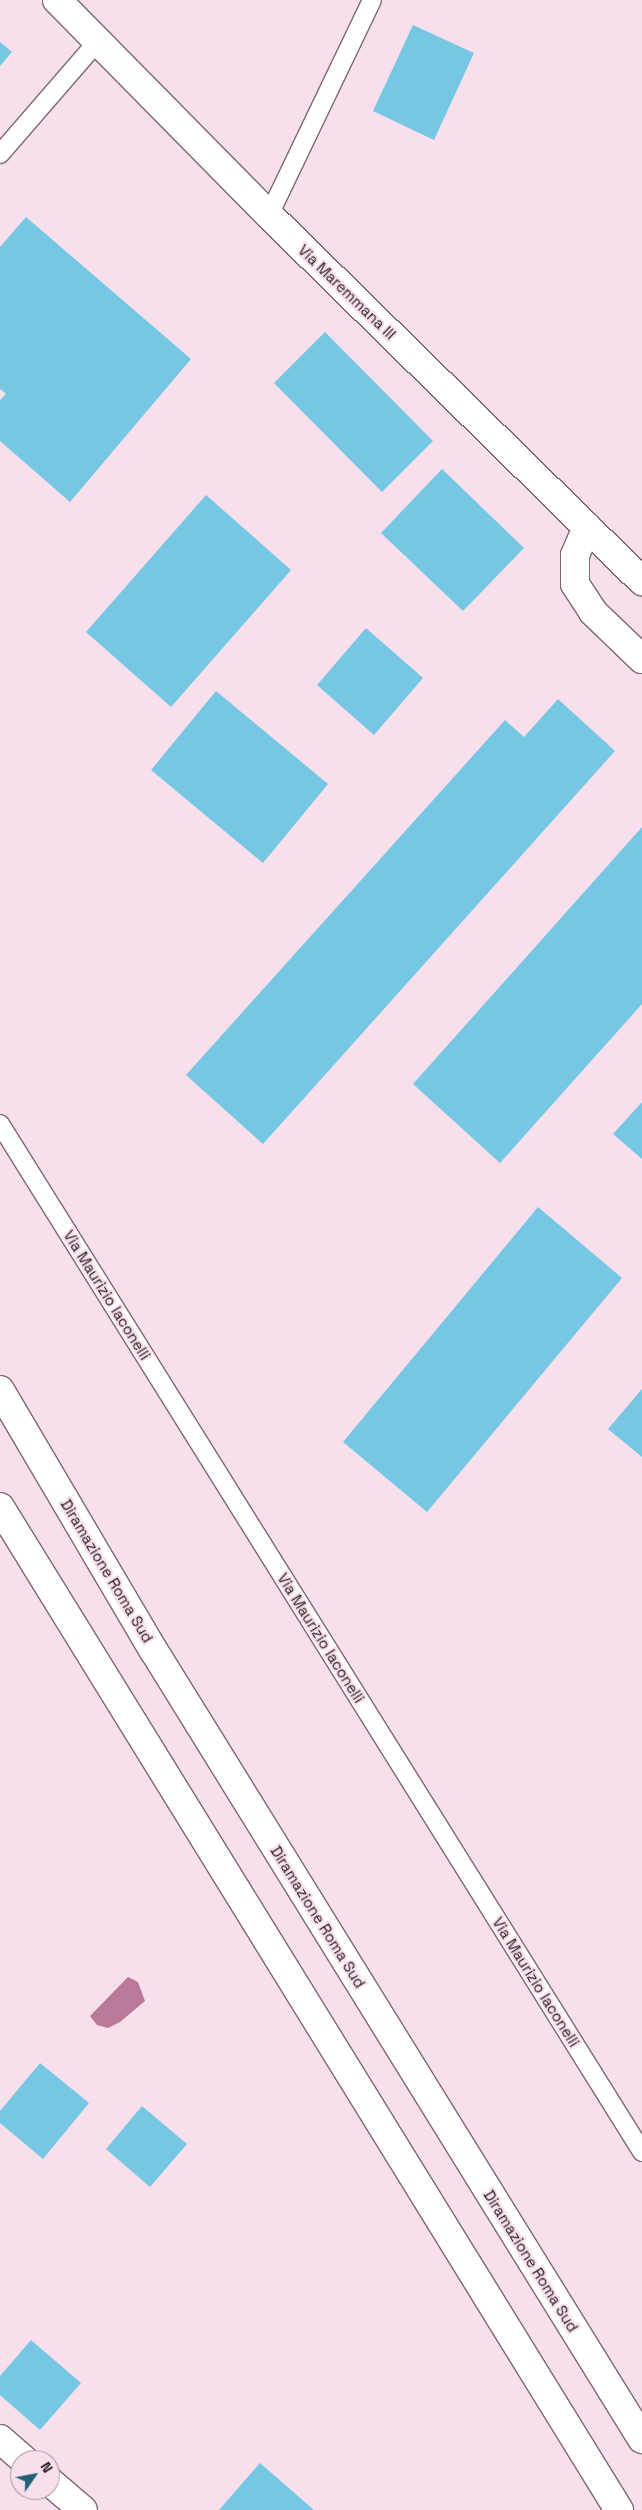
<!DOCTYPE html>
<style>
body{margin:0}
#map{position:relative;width:642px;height:2510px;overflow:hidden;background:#f7e0eb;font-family:"Space Grotesk",sans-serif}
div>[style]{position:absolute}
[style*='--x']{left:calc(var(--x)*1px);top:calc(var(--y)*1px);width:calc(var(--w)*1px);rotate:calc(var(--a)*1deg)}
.water>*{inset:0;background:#b97999}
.building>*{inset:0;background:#76c7e4}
.roads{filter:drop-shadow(1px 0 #7d6972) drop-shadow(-1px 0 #7d6972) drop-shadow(0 1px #7d6972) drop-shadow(0 -1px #7d6972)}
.service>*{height:18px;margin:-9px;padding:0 9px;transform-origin:9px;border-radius:9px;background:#fff}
.minor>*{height:28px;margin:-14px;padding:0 14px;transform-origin:14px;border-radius:14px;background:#fff}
.primary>*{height:28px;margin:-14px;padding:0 14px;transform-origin:14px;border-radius:14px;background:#fff}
.motorway>*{height:28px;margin:-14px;padding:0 14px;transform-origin:14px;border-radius:14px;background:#fff}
span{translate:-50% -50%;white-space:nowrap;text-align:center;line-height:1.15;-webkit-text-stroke:4.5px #f7e0eb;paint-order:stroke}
.street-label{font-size:15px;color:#221a1e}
.north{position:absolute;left:10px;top:2450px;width:50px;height:50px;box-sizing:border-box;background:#f7e0eb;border:1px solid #a29199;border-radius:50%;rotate:57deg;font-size:14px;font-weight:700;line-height:20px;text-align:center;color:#221a1e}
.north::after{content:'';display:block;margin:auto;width:18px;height:22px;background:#206176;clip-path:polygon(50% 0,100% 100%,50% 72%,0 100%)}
</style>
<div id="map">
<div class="water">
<div style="clip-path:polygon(128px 1977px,138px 1982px,145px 2001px,120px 2022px,108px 2028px,97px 2025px,90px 2016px)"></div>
</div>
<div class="building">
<div style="clip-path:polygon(413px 25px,474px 53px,434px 140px,373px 111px)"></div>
<div style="clip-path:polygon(0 42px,12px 52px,0 66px)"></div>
<div style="clip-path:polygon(26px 217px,191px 359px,70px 502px,0 441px,0 400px,6px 394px,0 389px,0 247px)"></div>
<div style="clip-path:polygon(325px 332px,433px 441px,382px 492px,274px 383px)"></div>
<div style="clip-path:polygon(442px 469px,524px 548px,463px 611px,381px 533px)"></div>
<div style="clip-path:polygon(206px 495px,291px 570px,171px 707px,86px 632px)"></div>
<div style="clip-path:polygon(366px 628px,423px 678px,374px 735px,317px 685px)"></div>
<div style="clip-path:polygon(216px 691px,328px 784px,263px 863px,151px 770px)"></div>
<div style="clip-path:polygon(558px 699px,615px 751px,263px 1144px,186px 1075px,505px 720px,524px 737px)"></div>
<div style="clip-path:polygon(642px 827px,642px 1004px,500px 1163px,413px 1084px)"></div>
<div style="clip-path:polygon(642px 1102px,642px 1159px,613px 1134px)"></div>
<div style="clip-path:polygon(538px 1207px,622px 1278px,427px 1512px,343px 1442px)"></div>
<div style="clip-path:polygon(642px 1389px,642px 1457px,608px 1429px)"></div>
<div style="clip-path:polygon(40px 2063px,89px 2103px,43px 2159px,0 2123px,0 2111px)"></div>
<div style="clip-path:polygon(142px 2106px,187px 2144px,150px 2187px,106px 2149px)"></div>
<div style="clip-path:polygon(31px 2340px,81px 2383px,40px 2430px,0 2395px,0 2376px)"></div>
<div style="clip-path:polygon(260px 2463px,314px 2510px,219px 2510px)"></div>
</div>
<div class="roads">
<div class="service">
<div style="--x:0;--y:154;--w:150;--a:-49.1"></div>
<div style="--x:269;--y:215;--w:238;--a:-64.4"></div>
<div style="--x:0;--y:1124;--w:1212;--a:58.01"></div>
</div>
<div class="minor">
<div style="--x:587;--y:527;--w:30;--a:113"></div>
<div style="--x:575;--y:555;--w:29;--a:90"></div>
<div style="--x:575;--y:584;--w:33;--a:57"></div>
<div style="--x:593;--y:612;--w:68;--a:43.8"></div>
<div style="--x:0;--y:2439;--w:32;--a:41"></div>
<div style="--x:50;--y:2482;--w:43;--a:40.3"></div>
</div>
<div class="primary">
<div style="--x:57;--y:0;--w:302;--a:45.4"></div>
<div style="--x:269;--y:215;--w:523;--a:44.46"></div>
</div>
<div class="motorway">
<div style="--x:0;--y:1390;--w:303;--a:59.5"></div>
<div style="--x:154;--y:1651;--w:927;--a:58.23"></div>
<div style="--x:0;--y:1507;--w:1179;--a:58.32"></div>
</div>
</div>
<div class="street-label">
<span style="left:347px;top:292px;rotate:44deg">Via Maremmana III</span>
<span style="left:107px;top:1295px;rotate:58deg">Via Maurizio Iaconelli</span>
<span style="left:107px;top:1571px;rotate:59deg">Diramazione Roma Sud</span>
<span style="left:321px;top:1638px;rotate:58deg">Via Maurizio Iaconelli</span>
<span style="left:318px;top:1917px;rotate:58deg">Diramazione Roma Sud</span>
<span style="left:536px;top:1982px;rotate:58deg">Via Maurizio Iaconelli</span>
<span style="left:531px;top:2261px;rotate:58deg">Diramazione Roma Sud</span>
</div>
<div class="north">N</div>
</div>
